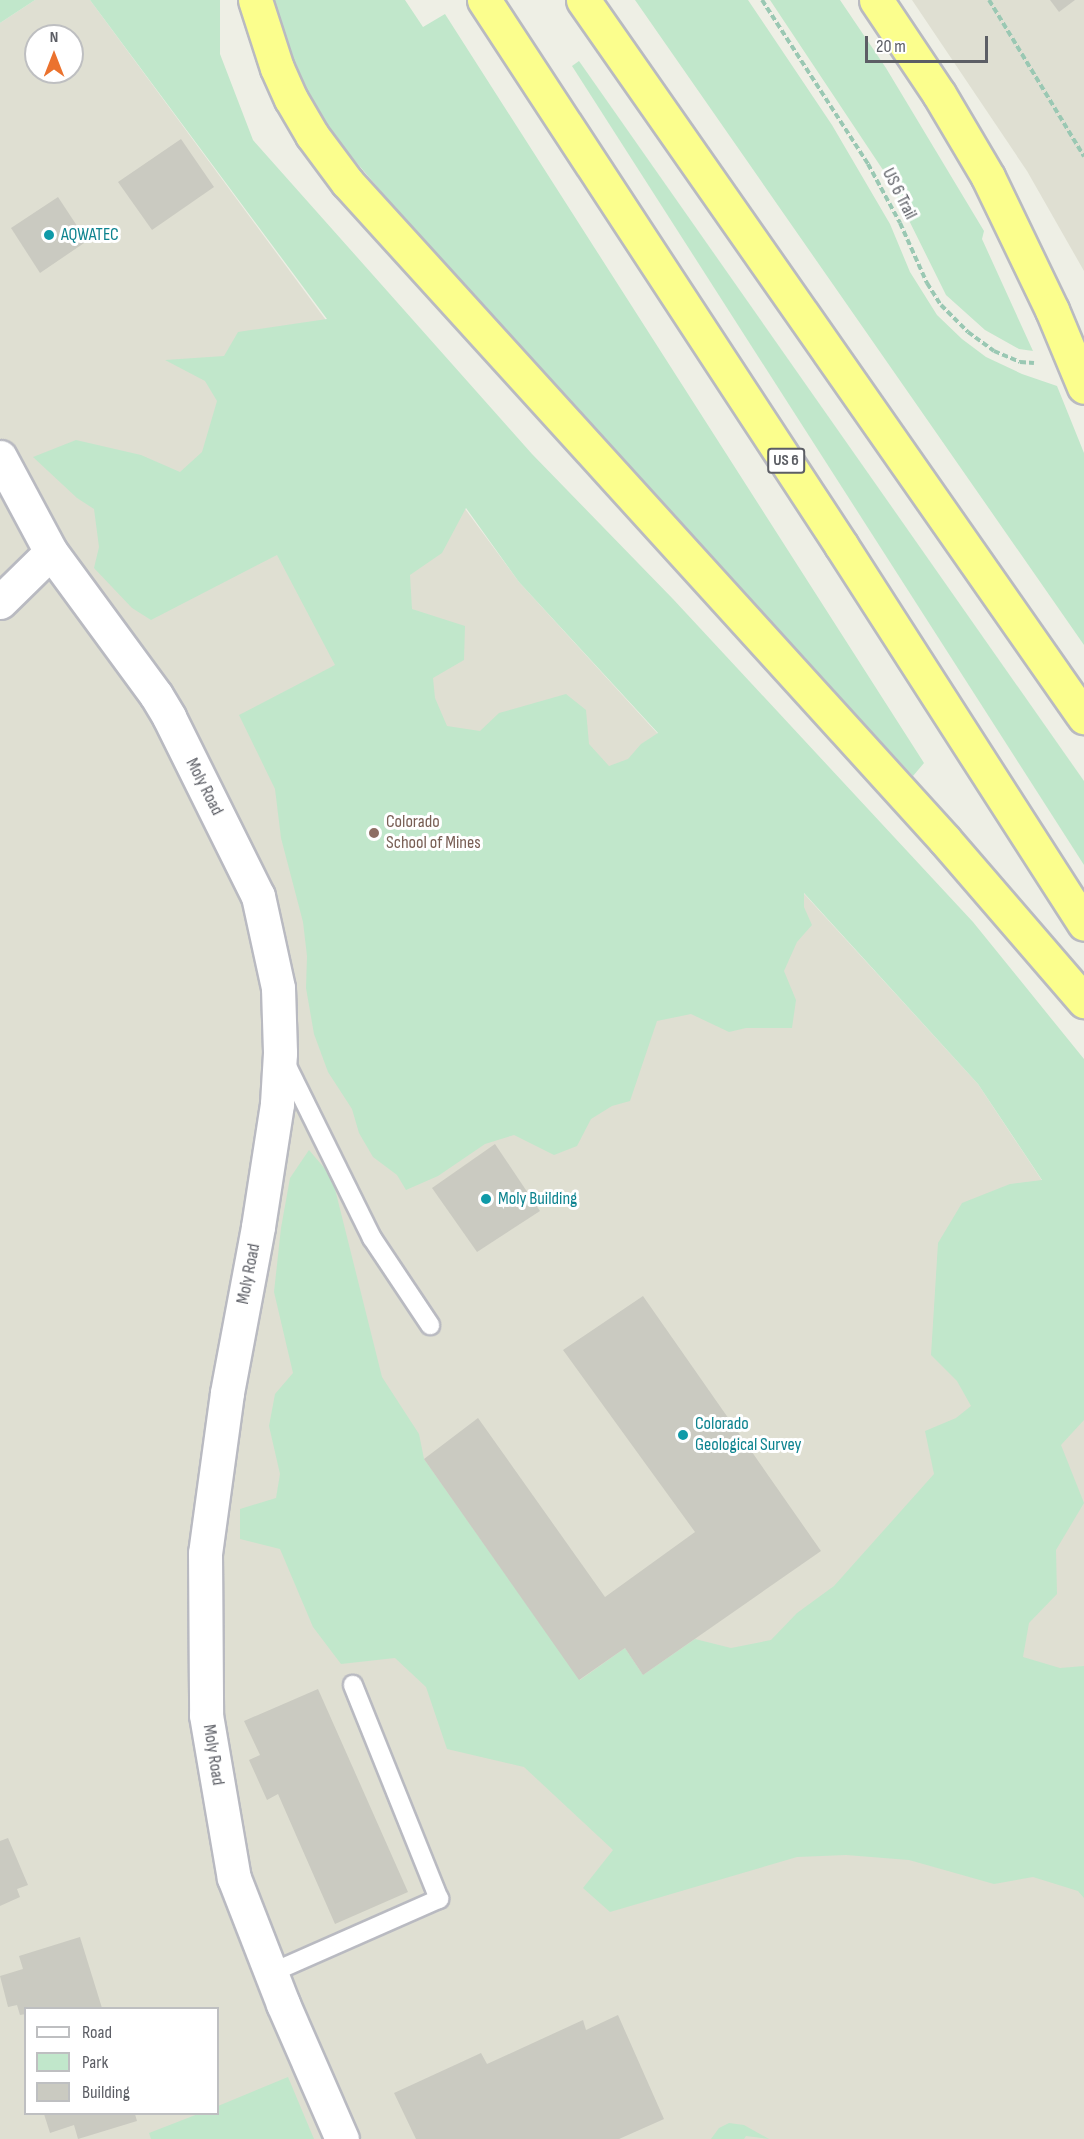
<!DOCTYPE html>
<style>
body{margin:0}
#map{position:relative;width:1084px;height:2139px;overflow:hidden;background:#eeefe5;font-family:"Sofia Sans Condensed",sans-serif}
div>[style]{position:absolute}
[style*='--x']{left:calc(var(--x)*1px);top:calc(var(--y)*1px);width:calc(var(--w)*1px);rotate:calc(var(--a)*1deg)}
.education>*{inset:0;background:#dfdfd2}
.green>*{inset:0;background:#c1e7cb}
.building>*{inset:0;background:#cacac1}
.path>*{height:4px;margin-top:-2px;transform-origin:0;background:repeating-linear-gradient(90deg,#9ac8b3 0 6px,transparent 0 9px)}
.roads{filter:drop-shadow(2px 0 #b9bac1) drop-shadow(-2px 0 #b9bac1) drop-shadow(0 2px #b9bac1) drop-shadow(0 -2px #b9bac1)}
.lane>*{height:18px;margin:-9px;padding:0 9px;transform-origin:9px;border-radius:9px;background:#fff}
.street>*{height:33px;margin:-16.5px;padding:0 16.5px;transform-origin:16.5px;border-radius:16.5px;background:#fff}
.highway>*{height:33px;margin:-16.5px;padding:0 16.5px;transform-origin:16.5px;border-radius:16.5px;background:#fbfe8d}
.dots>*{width:16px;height:16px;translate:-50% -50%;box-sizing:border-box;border:3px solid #fff;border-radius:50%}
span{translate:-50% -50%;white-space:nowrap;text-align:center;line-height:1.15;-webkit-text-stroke:6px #fff;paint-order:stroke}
.shield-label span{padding:2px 4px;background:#fff;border:2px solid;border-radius:4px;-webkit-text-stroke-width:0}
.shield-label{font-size:16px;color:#5c5e65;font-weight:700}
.street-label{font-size:18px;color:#5c5e65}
.culture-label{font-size:18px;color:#0d838f}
.left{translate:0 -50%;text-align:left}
.education-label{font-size:18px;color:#785e54}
.legend{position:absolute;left:24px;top:2007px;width:195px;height:108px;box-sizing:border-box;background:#fff;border:2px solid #bebfc1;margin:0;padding:8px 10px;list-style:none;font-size:18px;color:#5c5e65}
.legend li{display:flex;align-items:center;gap:12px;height:30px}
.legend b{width:30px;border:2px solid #bebfc1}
.north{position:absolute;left:24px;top:24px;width:60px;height:60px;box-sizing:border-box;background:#fff;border:2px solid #bebfc1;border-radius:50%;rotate:0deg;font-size:16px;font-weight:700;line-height:24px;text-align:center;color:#5c5e65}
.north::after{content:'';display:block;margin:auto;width:21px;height:27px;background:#eb722e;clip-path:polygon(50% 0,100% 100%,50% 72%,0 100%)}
.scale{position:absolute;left:865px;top:36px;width:123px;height:27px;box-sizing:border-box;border:3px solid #5c5e65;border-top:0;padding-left:8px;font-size:18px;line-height:21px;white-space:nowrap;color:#5c5e65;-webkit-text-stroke:4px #fff;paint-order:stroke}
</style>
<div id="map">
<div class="education">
<div style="clip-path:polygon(evenodd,35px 0,90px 0,519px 582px,978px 1084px,1084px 1244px,1084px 2139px,0 2139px,0 23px,35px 0,36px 36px,72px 36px,72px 72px,36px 72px,36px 36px,35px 0,26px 2008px,218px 2008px,218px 2114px,26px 2114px,26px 2008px)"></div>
<div style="clip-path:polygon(912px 0,1084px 0,1084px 271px,1027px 171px)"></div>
</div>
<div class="green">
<div style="clip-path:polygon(0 0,35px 0,0 23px)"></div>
<div style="clip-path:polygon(evenodd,90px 0,220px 0,220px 54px,253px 140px,532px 454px,673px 599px,973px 922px,1084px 1059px,1084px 1420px,1061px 1445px,1084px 1503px,1056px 1550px,1057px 1594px,1029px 1623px,1023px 1657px,1060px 1668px,1084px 1666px,1084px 1898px,1078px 1891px,1033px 1877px,994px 1884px,909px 1860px,846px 1855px,797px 1857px,610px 1912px,583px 1888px,613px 1850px,524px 1767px,447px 1749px,426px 1687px,395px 1658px,341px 1664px,313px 1627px,280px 1549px,240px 1539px,240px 1509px,276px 1498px,280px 1474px,269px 1426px,275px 1394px,293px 1373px,274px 1292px,281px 1228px,290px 1178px,309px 1150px,332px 1177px,382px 1377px,419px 1434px,424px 1459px,580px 1680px,625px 1648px,643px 1675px,695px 1639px,731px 1648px,771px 1640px,797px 1613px,834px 1586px,934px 1474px,925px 1431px,956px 1418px,971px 1406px,957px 1381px,931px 1355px,938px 1243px,962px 1203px,1010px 1184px,1042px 1180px,978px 1084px,804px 893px,804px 907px,812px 925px,797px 942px,784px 971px,796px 1000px,792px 1028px,746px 1028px,729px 1032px,691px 1014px,657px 1021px,630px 1101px,612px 1106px,591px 1119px,577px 1146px,554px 1155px,514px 1135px,485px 1144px,438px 1176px,406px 1190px,397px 1175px,373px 1157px,359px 1133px,352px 1109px,328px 1072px,314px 1034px,306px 988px,307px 956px,303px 922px,281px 838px,275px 789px,239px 715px,335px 665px,277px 555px,151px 620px,132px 608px,94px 568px,99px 547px,94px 509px,77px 498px,33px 457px,76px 440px,141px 455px,180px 472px,202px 452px,217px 401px,205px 381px,165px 360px,224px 356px,238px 332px,327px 319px,90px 0,466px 508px,519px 582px,658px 733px,641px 744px,628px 759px,609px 766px,589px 744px,586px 710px,566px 694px,499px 713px,480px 731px,447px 726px,435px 698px,433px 678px,464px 660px,465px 626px,412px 609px,410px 575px,442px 553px,466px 508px)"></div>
<div style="clip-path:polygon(270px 0,405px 0,423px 27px,445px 14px,924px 763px,913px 776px,617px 456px,425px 243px,345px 149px,297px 80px)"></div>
<div style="clip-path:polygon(635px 0,748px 0,832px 125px,890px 224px,910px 272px,937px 315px,962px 339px,986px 357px,1022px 374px,1057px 386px,1084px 453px,1084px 645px)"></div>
<div style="clip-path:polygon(770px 0,840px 0,886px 68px,984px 231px,982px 239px,1033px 351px,1019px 349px,985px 330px,946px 295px,887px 176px)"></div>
<div style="clip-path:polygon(579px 61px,1084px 781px,1084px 865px,572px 66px)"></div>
<div style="clip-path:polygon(288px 2077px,314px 2139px,151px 2139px,149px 2133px,198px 2114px,218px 2114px,218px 2106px)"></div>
<div style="clip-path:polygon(729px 2123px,744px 2125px,769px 2139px,746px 2136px,744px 2139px,711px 2139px,719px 2128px)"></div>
</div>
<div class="building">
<div style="clip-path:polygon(1050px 0,1075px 0,1059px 12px)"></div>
<div style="clip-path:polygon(181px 139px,214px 187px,152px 230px,118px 182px)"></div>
<div style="clip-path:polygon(58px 197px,87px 241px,40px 273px,11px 228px)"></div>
<div style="clip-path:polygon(495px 1144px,540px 1211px,477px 1252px,432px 1188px)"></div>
<div style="clip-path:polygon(643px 1296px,821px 1551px,643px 1675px,625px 1648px,579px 1680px,424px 1459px,478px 1418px,605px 1597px,695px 1532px,563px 1350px)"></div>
<div style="clip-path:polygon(318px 1689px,408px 1892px,335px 1924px,278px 1794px,267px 1800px,249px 1760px,260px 1755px,244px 1721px)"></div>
<div style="clip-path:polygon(8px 1838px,28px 1885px,17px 1889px,20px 1897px,0 1906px,0 1841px)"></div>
<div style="clip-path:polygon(80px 1937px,102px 2008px,26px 2008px,26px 2014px,20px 2015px,17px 2005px,8px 2007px,0 1976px,23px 1969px,19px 1956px)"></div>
<div style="clip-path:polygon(618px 2015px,664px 2119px,619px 2139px,416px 2139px,394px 2093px,481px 2053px,487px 2064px,583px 2020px,586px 2030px)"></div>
<div style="clip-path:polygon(44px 2114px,135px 2114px,137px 2121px,78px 2139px,74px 2125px,50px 2133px)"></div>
</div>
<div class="path">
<div style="--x:762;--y:0;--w:195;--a:57.1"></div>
<div style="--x:868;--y:164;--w:67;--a:61.5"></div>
<div style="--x:900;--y:223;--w:66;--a:65.8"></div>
<div style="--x:927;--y:283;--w:26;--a:58"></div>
<div style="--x:941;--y:305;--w:38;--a:45"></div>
<div style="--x:968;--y:332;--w:32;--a:36"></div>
<div style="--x:994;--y:351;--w:28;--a:23"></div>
<div style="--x:1020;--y:362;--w:14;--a:4"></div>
<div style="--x:989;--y:0;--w:183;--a:58.7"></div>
</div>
<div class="roads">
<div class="lane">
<div style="--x:284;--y:1060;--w:199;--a:63.7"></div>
<div style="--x:372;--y:1238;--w:105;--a:56.3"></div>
<div style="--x:271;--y:1973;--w:184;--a:-23.8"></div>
<div style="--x:439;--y:1899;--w:231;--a:-111.9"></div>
</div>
<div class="street">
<div style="--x:0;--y:457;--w:108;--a:61.8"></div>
<div style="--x:51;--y:552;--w:177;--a:53.7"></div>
<div style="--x:156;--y:695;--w:26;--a:59"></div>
<div style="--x:169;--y:717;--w:200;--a:63.6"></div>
<div style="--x:258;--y:896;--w:94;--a:77.7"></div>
<div style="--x:278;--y:988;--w:65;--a:88.2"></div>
<div style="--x:280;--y:1053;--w:51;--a:93.4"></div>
<div style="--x:277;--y:1104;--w:124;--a:98.8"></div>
<div style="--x:258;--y:1227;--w:169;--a:100.6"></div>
<div style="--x:227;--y:1393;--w:162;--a:97.8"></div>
<div style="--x:205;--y:1553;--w:162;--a:89.6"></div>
<div style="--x:206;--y:1715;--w:165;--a:80.3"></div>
<div style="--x:234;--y:1878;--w:135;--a:68.7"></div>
<div style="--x:283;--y:2004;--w:147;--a:66.4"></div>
<div style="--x:0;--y:602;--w:71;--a:-44.4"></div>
</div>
<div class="highway">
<div style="--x:255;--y:0;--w:71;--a:72.1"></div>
<div style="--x:277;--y:68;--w:34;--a:66"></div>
<div style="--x:291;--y:99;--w:42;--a:59.7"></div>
<div style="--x:312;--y:135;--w:59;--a:53.3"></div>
<div style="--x:347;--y:182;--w:889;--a:47.73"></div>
<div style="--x:945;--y:840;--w:213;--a:49.2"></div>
<div style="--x:484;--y:0;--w:652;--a:56.77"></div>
<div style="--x:841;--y:545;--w:450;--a:57.3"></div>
<div style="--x:583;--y:0;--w:875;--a:55.06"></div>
<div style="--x:876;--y:0;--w:113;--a:56.2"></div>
<div style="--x:939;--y:94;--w:96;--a:59.4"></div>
<div style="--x:988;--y:177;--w:148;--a:64.3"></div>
<div style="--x:1052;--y:310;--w:83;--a:67.4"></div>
</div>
</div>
<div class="dots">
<div style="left:49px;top:235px;background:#0f9aa8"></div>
<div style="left:374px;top:833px;background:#8d6e63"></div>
<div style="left:486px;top:1199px;background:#0f9aa8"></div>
<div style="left:683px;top:1435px;background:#0f9aa8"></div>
</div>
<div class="shield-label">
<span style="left:786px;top:461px">US 6</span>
</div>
<div class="street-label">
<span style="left:899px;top:194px;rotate:63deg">US 6 Trail</span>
<span style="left:204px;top:787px;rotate:63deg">Moly Road</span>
<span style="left:249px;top:1274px;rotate:-79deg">Moly Road</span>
<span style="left:213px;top:1755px;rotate:81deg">Moly Road</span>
</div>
<div class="culture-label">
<span class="left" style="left:61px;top:235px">AQWATEC</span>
<span class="left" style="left:498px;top:1199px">Moly Building</span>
<span class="left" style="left:695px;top:1435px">Colorado<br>Geological Survey</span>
</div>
<div class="education-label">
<span class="left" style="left:386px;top:833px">Colorado<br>School of Mines</span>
</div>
<ul class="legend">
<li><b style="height:8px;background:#fff"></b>Road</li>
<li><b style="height:16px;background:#c1e7cb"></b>Park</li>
<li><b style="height:16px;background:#cacac1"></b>Building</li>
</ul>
<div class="north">N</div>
<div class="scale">20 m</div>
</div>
